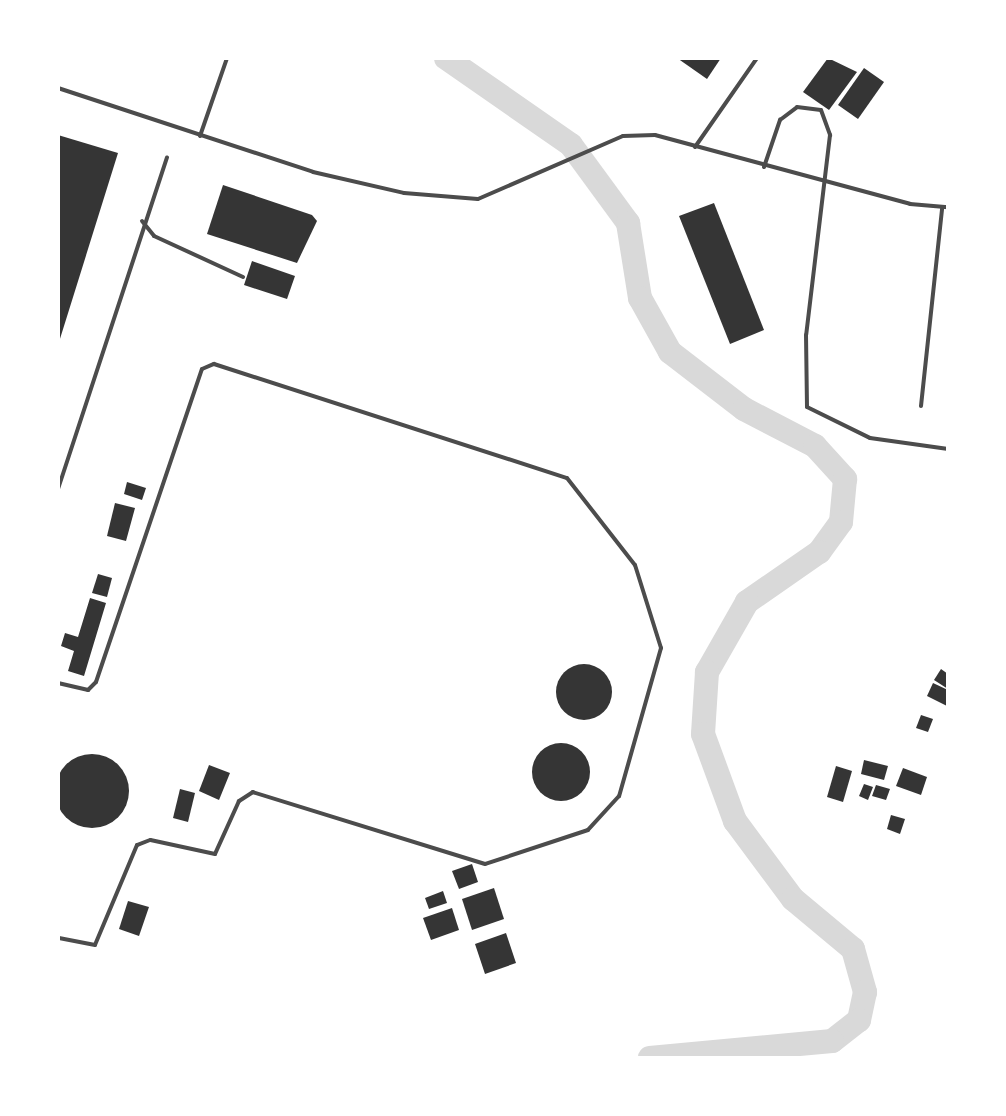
<!DOCTYPE html>
<style>
body{margin:0}
#map{position:relative;width:1006px;height:1116px;overflow:hidden;background:#fff;font-family:Cabin,sans-serif}
div>[style]{position:absolute}
[style*='--x']{left:calc(var(--x)*1px);top:calc(var(--y)*1px);width:calc(var(--w)*1px);rotate:calc(var(--a)*1deg)}
.river>*{height:24px;margin:-12px;padding:0 12px;transform-origin:12px;border-radius:12px;background:#d9d9d9}
.building>*{inset:0;background:#353535}
.round{border-radius:50%}
.service>*{height:4px;margin:-2px;padding:0 2px;transform-origin:2px;border-radius:2px;background:#4c4c4c}
span{translate:-50% -50%;white-space:nowrap;text-align:center;line-height:1.15;-webkit-text-stroke:8px #fff;paint-order:stroke}
.frame{position:absolute;inset:0;border:60px solid #fff;pointer-events:none}
</style>
<div id="map">
<div class="river">
<div style="--x:446;--y:58;--w:152;--a:34.8"></div>
<div style="--x:571;--y:145;--w:97;--a:53.8"></div>
<div style="--x:628;--y:223;--w:76;--a:80.9"></div>
<div style="--x:640;--y:298;--w:62;--a:60.9"></div>
<div style="--x:670;--y:352;--w:93;--a:37.6"></div>
<div style="--x:744;--y:409;--w:80;--a:27.5"></div>
<div style="--x:815;--y:446;--w:45;--a:47.7"></div>
<div style="--x:845;--y:479;--w:43;--a:95.3"></div>
<div style="--x:841;--y:522;--w:37;--a:126"></div>
<div style="--x:819;--y:552;--w:88;--a:145.2"></div>
<div style="--x:747;--y:602;--w:81;--a:119.7"></div>
<div style="--x:707;--y:672;--w:62;--a:93.7"></div>
<div style="--x:703;--y:734;--w:93;--a:69.8"></div>
<div style="--x:735;--y:821;--w:97;--a:53.4"></div>
<div style="--x:793;--y:899;--w:78;--a:39.8"></div>
<div style="--x:853;--y:949;--w:45;--a:74.4"></div>
<div style="--x:865;--y:992;--w:29;--a:102"></div>
<div style="--x:859;--y:1020;--w:34;--a:142"></div>
<div style="--x:832;--y:1041;--w:183;--a:174.7"></div>
</div>
<div class="building">
<div style="clip-path:polygon(677px 58px,721px 58px,707px 79px)"></div>
<div style="clip-path:polygon(828px 58px,857px 72px,829px 110px,803px 92px)"></div>
<div style="clip-path:polygon(864px 68px,884px 82px,858px 119px,838px 105px)"></div>
<div style="clip-path:polygon(58px 135px,118px 153px,59px 342px,58px 342px)"></div>
<div style="clip-path:polygon(223px 185px,312px 215px,317px 221px,297px 263px,207px 234px)"></div>
<div style="clip-path:polygon(714px 203px,764px 330px,730px 344px,679px 216px)"></div>
<div style="clip-path:polygon(252px 261px,295px 276px,287px 299px,244px 285px)"></div>
<div style="clip-path:polygon(127px 482px,146px 488px,142px 500px,124px 494px)"></div>
<div style="clip-path:polygon(115px 503px,135px 508px,126px 541px,107px 536px)"></div>
<div style="clip-path:polygon(98px 574px,112px 578px,107px 597px,92px 593px)"></div>
<div style="clip-path:polygon(90px 598px,106px 603px,84px 676px,68px 671px,74px 651px,61px 646px,65px 633px,78px 637px)"></div>
<div class="round" style="left:556px;top:664px;width:56px;height:56px"></div>
<div style="clip-path:polygon(941px 669px,948px 674px,948px 689px,934px 680px)"></div>
<div style="clip-path:polygon(933px 683px,948px 690px,947px 706px,927px 696px)"></div>
<div style="clip-path:polygon(921px 715px,933px 719px,928px 732px,916px 728px)"></div>
<div class="round" style="left:532px;top:743px;width:58px;height:58px"></div>
<div class="round" style="left:55px;top:754px;width:74px;height:74px"></div>
<div style="clip-path:polygon(864px 760px,888px 766px,884px 780px,861px 774px)"></div>
<div style="clip-path:polygon(209px 765px,230px 773px,219px 800px,199px 791px)"></div>
<div style="clip-path:polygon(836px 766px,852px 771px,843px 802px,827px 797px)"></div>
<div style="clip-path:polygon(903px 768px,927px 777px,921px 795px,896px 786px)"></div>
<div style="clip-path:polygon(864px 784px,873px 787px,868px 800px,859px 796px)"></div>
<div style="clip-path:polygon(876px 785px,890px 789px,886px 800px,872px 796px)"></div>
<div style="clip-path:polygon(180px 789px,195px 793px,188px 822px,173px 818px)"></div>
<div style="clip-path:polygon(891px 815px,905px 819px,900px 834px,887px 829px)"></div>
<div style="clip-path:polygon(472px 864px,478px 882px,459px 889px,452px 871px)"></div>
<div style="clip-path:polygon(494px 888px,504px 919px,472px 930px,462px 899px)"></div>
<div style="clip-path:polygon(443px 891px,447px 903px,429px 909px,425px 898px)"></div>
<div style="clip-path:polygon(128px 901px,149px 907px,139px 936px,119px 929px)"></div>
<div style="clip-path:polygon(452px 908px,459px 930px,431px 940px,423px 918px)"></div>
<div style="clip-path:polygon(506px 933px,516px 963px,485px 974px,475px 944px)"></div>
</div>
<div class="service">
<div style="--x:58;--y:88;--w:268;--a:18.2"></div>
<div style="--x:313;--y:172;--w:93;--a:13"></div>
<div style="--x:404;--y:193;--w:74;--a:4.6"></div>
<div style="--x:478;--y:199;--w:158;--a:-23.5"></div>
<div style="--x:623;--y:136;--w:32;--a:-2"></div>
<div style="--x:655;--y:135;--w:264;--a:15.1"></div>
<div style="--x:910;--y:204;--w:38;--a:5"></div>
<div style="--x:200;--y:136;--w:83;--a:-70.9"></div>
<div style="--x:695;--y:147;--w:108;--a:-55.1"></div>
<div style="--x:764;--y:167;--w:50;--a:-71.2"></div>
<div style="--x:780;--y:120;--w:21;--a:-37"></div>
<div style="--x:797;--y:107;--w:24;--a:7"></div>
<div style="--x:821;--y:110;--w:27;--a:70"></div>
<div style="--x:830;--y:135;--w:201;--a:96.8"></div>
<div style="--x:806;--y:335;--w:72;--a:89.2"></div>
<div style="--x:807;--y:407;--w:70;--a:26.2"></div>
<div style="--x:870;--y:438;--w:79;--a:8"></div>
<div style="--x:142;--y:221;--w:19;--a:51"></div>
<div style="--x:154;--y:236;--w:98;--a:24.7"></div>
<div style="--x:921;--y:406;--w:199;--a:-83.9"></div>
<div style="--x:58;--y:489;--w:349;--a:-71.8"></div>
<div style="--x:58;--y:683;--w:31;--a:13"></div>
<div style="--x:88;--y:690;--w:11;--a:-45"></div>
<div style="--x:96;--y:682;--w:330;--a:-71.3"></div>
<div style="--x:202;--y:369;--w:13;--a:-23"></div>
<div style="--x:214;--y:364;--w:371;--a:17.9"></div>
<div style="--x:567;--y:478;--w:110;--a:52"></div>
<div style="--x:635;--y:565;--w:87;--a:72.6"></div>
<div style="--x:661;--y:648;--w:154;--a:105.8"></div>
<div style="--x:619;--y:796;--w:46;--a:132.4"></div>
<div style="--x:588;--y:830;--w:108;--a:161.7"></div>
<div style="--x:485;--y:864;--w:243;--a:-162.8"></div>
<div style="--x:253;--y:792;--w:17;--a:147"></div>
<div style="--x:239;--y:801;--w:58;--a:114.4"></div>
<div style="--x:215;--y:854;--w:66;--a:-167.8"></div>
<div style="--x:150;--y:840;--w:14;--a:159"></div>
<div style="--x:137;--y:845;--w:108;--a:112.8"></div>
<div style="--x:95;--y:945;--w:38;--a:-169"></div>
</div>
<div class="frame"></div>
</div>
